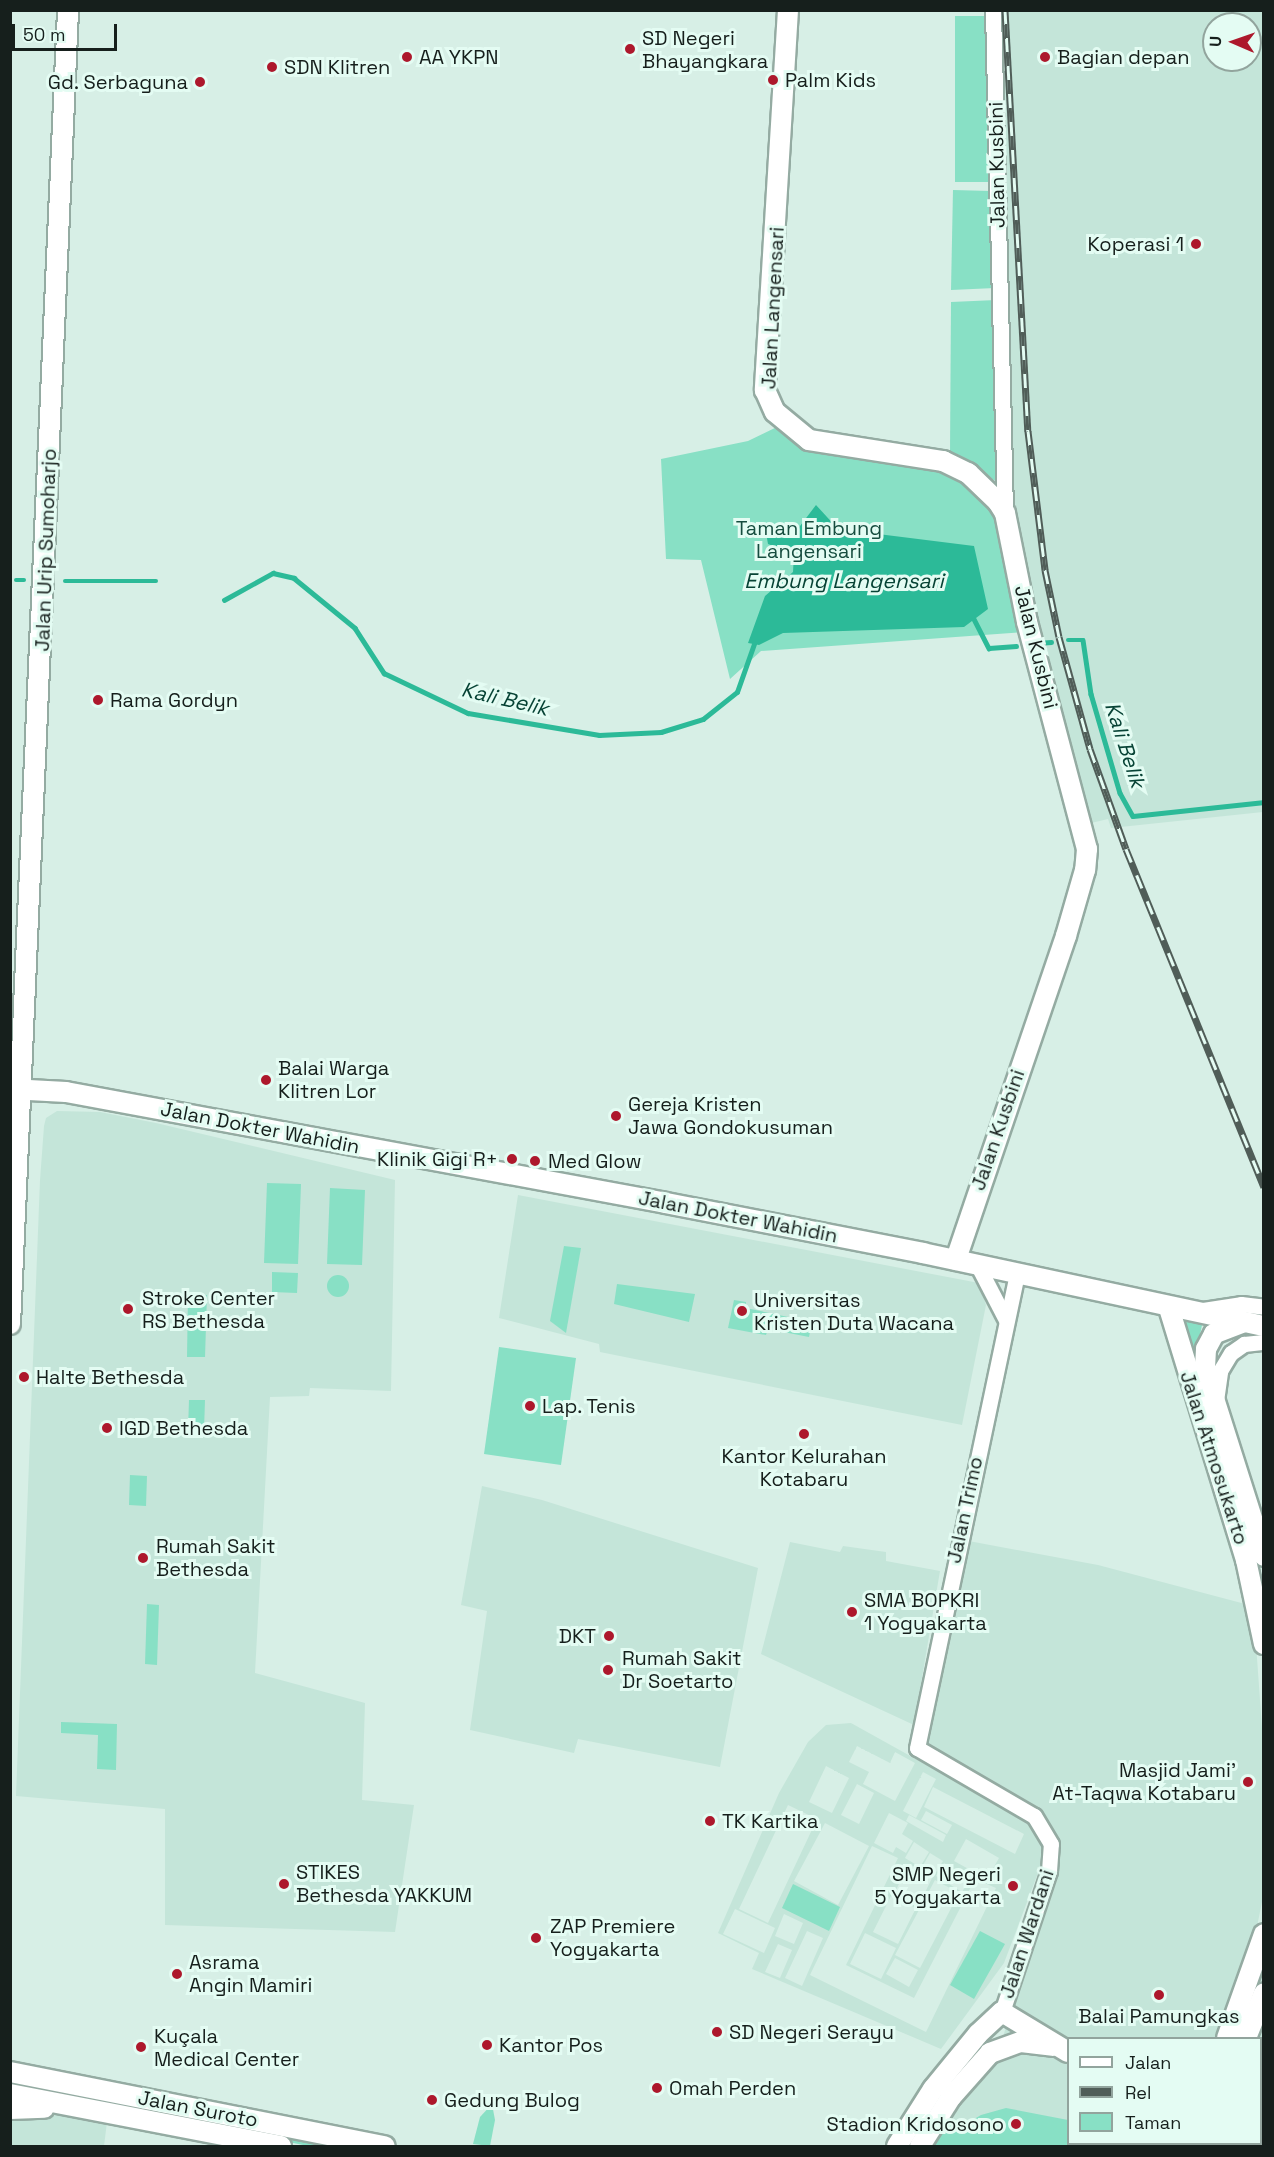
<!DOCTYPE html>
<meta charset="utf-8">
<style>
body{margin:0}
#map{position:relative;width:1274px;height:2157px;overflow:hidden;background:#d7efe6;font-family:"Space Grotesk",sans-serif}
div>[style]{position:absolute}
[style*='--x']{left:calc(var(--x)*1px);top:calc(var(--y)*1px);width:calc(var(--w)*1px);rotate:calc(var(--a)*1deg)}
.built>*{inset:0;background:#c4e5d9}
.green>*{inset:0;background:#88e0c5}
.round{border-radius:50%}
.water>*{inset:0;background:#2cba98}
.stream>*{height:4.5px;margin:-2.25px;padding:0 2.25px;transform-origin:2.25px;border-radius:2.25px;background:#2cba98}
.roads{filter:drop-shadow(2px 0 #94aba2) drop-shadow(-2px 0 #94aba2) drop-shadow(0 2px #94aba2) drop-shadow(0 -2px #94aba2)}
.minor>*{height:15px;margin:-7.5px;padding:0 7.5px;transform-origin:7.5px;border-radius:7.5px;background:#fff}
.major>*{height:20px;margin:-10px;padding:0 10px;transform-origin:10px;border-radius:10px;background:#fff}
.rail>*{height:7px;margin-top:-3.5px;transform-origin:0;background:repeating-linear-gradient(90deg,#e4fcf3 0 14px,#505d58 0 28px);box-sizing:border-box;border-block:2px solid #505d58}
.dots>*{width:16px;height:16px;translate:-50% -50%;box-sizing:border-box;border:3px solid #e4fcf3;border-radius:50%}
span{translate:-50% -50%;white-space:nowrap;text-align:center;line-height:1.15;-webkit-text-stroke:6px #e4fcf3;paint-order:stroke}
.poi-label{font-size:20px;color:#161f1c}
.left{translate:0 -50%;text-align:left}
.right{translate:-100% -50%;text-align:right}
.street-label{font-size:20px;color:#161f1c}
.park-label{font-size:20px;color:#164d3f}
.water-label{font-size:21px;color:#074335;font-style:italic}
.frame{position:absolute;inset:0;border:12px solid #161f1c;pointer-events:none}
.legend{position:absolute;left:1067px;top:2037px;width:195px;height:108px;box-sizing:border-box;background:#e4fcf3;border:2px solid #92a49d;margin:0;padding:8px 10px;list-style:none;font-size:18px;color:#161f1c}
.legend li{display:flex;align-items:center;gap:12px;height:30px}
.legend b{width:30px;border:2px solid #92a49d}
.north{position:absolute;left:1202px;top:12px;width:60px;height:60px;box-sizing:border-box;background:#e4fcf3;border:2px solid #92a49d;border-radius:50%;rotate:272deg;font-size:16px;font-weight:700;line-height:24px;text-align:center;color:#161f1c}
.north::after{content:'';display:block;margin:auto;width:21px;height:27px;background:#ad182c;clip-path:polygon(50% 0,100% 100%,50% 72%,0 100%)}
.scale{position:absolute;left:12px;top:24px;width:105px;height:27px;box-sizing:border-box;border:3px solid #161f1c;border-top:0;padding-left:8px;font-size:18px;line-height:21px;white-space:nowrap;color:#161f1c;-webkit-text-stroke:4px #e4fcf3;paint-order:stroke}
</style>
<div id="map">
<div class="built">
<div style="clip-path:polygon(evenodd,995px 11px,1263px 11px,1263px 812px,1111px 828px,1108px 819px,1087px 824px,1041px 651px,1013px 513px,995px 11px,1214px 24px,1250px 24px,1250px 60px,1214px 60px,1214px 24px)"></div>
<div style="clip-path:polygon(57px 1111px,100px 1112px,156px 1123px,395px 1180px,391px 1391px,310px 1388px,309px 1396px,270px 1397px,255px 1673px,365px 1703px,362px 1800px,414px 1805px,395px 1932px,165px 1925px,165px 1809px,16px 1796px,40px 1180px,44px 1126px,46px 1118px)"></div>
<div style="clip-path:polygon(518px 1195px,979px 1283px,986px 1305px,962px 1425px,600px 1352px,599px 1344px,499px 1318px)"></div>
<div style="clip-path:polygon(482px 1486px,542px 1500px,758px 1568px,720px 1767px,578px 1739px,574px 1753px,470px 1730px,487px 1611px,461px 1605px)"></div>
<div style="clip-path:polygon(evenodd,958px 1539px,1098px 1565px,1249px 1605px,1254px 1616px,1264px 1756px,1263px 1897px,1252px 1951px,1263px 1951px,1263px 2146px,930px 2146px,949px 2114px,995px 2065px,1052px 1867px,1049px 1828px,918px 1747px,958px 1539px,1068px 2038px,1260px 2038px,1260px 2144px,1068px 2144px,1068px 2038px)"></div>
<div style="clip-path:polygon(790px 1542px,840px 1552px,843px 1546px,886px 1552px,886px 1561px,940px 1571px,914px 1725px,761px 1654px)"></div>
<div style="clip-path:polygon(evenodd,851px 1723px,1038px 1827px,1042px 1844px,1044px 1857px,1004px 1963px,941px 2049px,752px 1969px,759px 1953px,718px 1933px,779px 1793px,808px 1742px,826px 1725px,851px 1723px,857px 1746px,890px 1763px,895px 1752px,915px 1763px,895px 1801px,863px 1784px,869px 1772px,849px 1762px,857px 1746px,851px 1723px,826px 1766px,849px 1778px,832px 1813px,809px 1802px,826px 1766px,851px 1723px,923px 1772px,936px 1779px,916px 1818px,903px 1811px,923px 1772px,851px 1723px,857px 1784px,874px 1793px,859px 1824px,841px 1815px,857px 1784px,851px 1723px,933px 1787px,1024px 1834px,1015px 1854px,924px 1807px,933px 1787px,851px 1723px,788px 1805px,817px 1819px,768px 1923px,739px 1909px,788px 1805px,851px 1723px,926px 1811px,952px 1825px,947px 1834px,921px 1820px,926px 1811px,851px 1723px,889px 1813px,908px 1823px,902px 1834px,913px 1841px,906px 1853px,896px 1847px,893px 1853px,874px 1843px,889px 1813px,851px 1723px,909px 1815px,946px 1835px,943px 1842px,906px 1821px,909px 1815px,851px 1723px,825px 1823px,869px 1846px,838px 1905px,794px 1881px,825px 1823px,851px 1723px,966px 1839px,999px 1858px,987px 1879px,954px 1861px,966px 1839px,851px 1723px,914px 1842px,929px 1852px,920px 1867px,905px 1858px,914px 1842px,851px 1723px,872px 1846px,898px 1858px,846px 1965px,914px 1998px,975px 1879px,996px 1888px,926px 2032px,810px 1975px,872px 1846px,851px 1723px,930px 1853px,943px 1861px,935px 1874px,922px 1867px,930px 1853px,851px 1723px,944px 1863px,970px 1879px,962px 1892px,936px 1876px,944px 1863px,851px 1723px,909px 1864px,933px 1876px,918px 1907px,894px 1894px,909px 1864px,851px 1723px,935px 1880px,959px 1893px,920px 1968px,895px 1955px,935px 1880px,851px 1723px,891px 1896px,916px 1908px,898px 1944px,873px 1932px,891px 1896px,851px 1723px,735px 1909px,775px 1928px,764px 1953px,723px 1934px,735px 1909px,851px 1723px,784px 1914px,803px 1923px,794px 1944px,775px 1936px,784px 1914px,851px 1723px,807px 1931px,823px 1938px,802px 1986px,785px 1978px,807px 1931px,851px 1723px,865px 1933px,896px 1948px,881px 1979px,850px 1964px,865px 1933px,851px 1723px,778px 1944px,792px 1950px,780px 1978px,765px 1972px,778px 1944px,851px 1723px,895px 1958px,918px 1970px,909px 1987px,886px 1974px,895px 1958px)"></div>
<div style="clip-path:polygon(56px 2115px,107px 2122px,104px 2146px,11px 2146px,10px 2118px,34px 2120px)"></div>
</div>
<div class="green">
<div style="clip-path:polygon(955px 16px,985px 16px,992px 182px,955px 182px)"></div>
<div style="clip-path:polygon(953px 190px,991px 191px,995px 288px,951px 290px)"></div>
<div style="clip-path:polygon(996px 300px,999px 483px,950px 454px,951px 302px)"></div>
<div style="clip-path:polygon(783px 424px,941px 463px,982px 485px,1006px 521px,1025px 632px,761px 651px,730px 679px,701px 560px,666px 559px,661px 459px,748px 441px)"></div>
<div style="clip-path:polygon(267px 1183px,301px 1184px,298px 1264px,264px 1263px)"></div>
<div style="clip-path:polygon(330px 1188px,365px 1190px,362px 1265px,327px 1264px)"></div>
<div style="clip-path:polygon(564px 1246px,581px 1248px,566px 1333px,550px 1321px)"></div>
<div style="clip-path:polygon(272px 1272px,298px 1273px,297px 1293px,272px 1292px)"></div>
<div class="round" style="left:327px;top:1275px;width:22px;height:22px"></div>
<div style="clip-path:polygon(617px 1284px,695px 1294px,689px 1322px,614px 1304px)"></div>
<div style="clip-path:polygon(188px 1294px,207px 1295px,205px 1357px,187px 1357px)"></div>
<div style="clip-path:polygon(734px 1300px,746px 1302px,746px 1308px,812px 1322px,809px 1337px,768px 1329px,766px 1335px,728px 1328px)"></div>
<div style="clip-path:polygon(1179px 1315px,1203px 1320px,1197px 1350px,1247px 1521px)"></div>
<div style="clip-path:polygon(499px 1347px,576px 1358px,561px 1465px,484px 1454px)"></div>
<div style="clip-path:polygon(189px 1400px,205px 1400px,204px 1430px,188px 1430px)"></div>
<div style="clip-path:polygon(130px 1475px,147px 1476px,146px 1506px,129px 1505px)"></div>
<div style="clip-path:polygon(147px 1604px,159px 1605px,157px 1665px,145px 1664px)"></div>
<div style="clip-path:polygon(61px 1722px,117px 1724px,116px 1770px,97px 1769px,98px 1735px,61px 1733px)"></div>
<div style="clip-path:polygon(793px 1884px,840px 1907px,829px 1931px,782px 1908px)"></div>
<div style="clip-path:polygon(980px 1931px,1005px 1944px,974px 1999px,950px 1985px)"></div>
<div style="clip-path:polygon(11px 2076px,357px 2146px,308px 2146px,11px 2086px)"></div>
<div style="clip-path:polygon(492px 2104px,495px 2120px,490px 2146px,473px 2144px,480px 2117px)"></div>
<div style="clip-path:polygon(1006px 2108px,1068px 2120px,1068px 2144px,1172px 2146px,934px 2146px,950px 2120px,959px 2128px,981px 2115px)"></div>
</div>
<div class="water">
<div style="clip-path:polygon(816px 505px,838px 529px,974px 546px,988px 609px,964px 627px,783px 633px,759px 645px,748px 643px,765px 596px,793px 572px,794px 554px,768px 544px,766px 533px,771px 526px,797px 530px)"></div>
</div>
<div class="stream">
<div style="--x:16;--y:580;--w:8;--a:0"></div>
<div style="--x:65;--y:581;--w:91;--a:0"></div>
<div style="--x:224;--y:600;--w:56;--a:-28.9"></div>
<div style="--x:273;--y:573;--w:22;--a:13"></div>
<div style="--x:294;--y:578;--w:79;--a:39.3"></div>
<div style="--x:355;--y:628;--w:54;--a:57.2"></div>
<div style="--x:384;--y:673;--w:93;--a:25.5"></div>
<div style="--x:468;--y:713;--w:133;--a:9.5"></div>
<div style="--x:599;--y:735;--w:62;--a:-2.8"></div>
<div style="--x:661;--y:732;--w:44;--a:-17.2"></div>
<div style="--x:703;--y:719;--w:43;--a:-38.5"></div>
<div style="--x:737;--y:692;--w:51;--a:-70.5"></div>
<div style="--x:974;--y:619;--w:33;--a:63"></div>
<div style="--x:989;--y:648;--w:27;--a:-4"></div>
<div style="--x:1068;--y:640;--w:15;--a:0"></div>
<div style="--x:1083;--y:640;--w:55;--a:81.6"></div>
<div style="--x:1091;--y:694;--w:103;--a:73.7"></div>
<div style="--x:1120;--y:793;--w:26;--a:61"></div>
<div style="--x:1133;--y:816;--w:132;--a:-6.1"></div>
<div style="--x:1037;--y:643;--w:14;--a:-4"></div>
</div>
<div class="roads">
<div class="minor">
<div style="--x:993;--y:10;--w:503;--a:88.63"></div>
<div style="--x:977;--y:1264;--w:63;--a:62.6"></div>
<div style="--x:1203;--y:1310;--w:38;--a:-9"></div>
<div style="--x:1241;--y:1304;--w:23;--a:7"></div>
<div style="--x:1216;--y:1401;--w:30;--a:-82"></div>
<div style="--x:1220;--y:1371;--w:21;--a:-59"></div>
<div style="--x:1231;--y:1353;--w:16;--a:-35"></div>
<div style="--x:1244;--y:1344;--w:20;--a:-6"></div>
<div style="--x:1002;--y:2012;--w:149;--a:-71.6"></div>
<div style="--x:1049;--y:1871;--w:27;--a:-86"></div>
<div style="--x:1051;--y:1844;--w:33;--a:-121"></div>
<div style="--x:1034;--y:1816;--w:135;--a:-149.8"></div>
<div style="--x:917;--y:1748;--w:485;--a:-78.1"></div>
</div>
<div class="major">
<div style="--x:788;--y:10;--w:381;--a:93.5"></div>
<div style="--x:765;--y:390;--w:24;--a:66"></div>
<div style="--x:775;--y:412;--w:44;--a:39.5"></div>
<div style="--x:809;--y:440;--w:136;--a:8.9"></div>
<div style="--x:943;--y:461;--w:28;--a:26"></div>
<div style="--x:968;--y:473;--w:42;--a:44"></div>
<div style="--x:998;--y:502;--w:13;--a:58"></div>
<div style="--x:1005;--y:513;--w:111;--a:78.6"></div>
<div style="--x:1027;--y:622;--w:235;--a:75.2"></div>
<div style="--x:1087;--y:849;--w:21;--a:95"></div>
<div style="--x:1085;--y:870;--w:69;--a:106.1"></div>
<div style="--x:1066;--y:936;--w:342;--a:108.8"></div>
<div style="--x:10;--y:1089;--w:56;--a:3.1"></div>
<div style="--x:66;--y:1092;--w:610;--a:10.48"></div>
<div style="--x:666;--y:1203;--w:262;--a:11"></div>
<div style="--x:923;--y:1253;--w:349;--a:12.1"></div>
<div style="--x:1169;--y:1308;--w:264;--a:73"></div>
<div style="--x:1246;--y:1560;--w:86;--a:77.9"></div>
<div style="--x:1242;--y:1323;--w:30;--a:159"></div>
<div style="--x:1214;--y:1334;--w:17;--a:118"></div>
<div style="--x:1206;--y:1349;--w:21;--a:93"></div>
<div style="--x:1205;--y:1370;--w:195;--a:72.4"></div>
<div style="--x:10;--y:1324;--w:1315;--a:-87.47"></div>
<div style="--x:1227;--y:2038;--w:110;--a:-70.4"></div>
<div style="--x:1246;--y:2038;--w:48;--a:-68.2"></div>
<div style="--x:10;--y:2072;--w:382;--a:11.2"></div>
<div style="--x:10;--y:2094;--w:276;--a:10.9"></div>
<div style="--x:10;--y:2109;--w:34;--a:-2"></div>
<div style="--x:1224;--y:2144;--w:4;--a:34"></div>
<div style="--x:897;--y:2146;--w:67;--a:-57.7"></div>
<div style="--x:933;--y:2089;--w:71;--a:-50.7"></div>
<div style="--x:978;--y:2034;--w:33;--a:-43"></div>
<div style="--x:1002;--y:2012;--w:77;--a:31.2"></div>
<div style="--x:920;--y:2146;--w:58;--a:-57.7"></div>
<div style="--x:951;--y:2097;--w:59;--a:-48.4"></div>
<div style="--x:990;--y:2053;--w:33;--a:-20"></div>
<div style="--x:1021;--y:2042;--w:32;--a:7"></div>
</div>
</div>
<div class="rail">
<div style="--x:1005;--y:10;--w:422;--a:86.9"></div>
<div style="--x:1028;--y:431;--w:140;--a:83"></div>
<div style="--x:1045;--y:570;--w:68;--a:78.2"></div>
<div style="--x:1059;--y:637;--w:116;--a:74.5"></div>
<div style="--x:1090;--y:749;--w:106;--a:70.2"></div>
<div style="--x:1126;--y:849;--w:365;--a:67.8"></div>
</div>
<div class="dots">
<div style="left:630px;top:49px;background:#ad182c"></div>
<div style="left:407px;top:57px;background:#ad182c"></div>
<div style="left:1045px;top:57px;background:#ad182c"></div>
<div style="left:272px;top:67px;background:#ad182c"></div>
<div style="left:773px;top:80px;background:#ad182c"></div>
<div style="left:200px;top:82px;background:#ad182c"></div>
<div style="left:1196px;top:244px;background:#ad182c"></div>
<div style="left:98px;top:700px;background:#ad182c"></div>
<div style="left:266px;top:1080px;background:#ad182c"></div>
<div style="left:616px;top:1116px;background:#ad182c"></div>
<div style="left:512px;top:1159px;background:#ad182c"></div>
<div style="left:535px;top:1161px;background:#ad182c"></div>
<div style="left:128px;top:1309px;background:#ad182c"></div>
<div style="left:742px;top:1311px;background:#ad182c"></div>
<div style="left:24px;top:1377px;background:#ad182c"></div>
<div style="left:530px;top:1406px;background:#ad182c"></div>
<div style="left:107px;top:1428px;background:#ad182c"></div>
<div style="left:804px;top:1434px;background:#ad182c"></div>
<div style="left:143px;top:1558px;background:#ad182c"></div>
<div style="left:852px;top:1612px;background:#ad182c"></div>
<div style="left:609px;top:1636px;background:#ad182c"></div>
<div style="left:608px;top:1670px;background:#ad182c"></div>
<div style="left:1248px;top:1782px;background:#ad182c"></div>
<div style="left:710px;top:1821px;background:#ad182c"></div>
<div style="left:284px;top:1884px;background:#ad182c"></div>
<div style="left:1013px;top:1886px;background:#ad182c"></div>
<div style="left:536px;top:1938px;background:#ad182c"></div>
<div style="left:177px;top:1974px;background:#ad182c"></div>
<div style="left:1159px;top:1995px;background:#ad182c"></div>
<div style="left:717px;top:2032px;background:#ad182c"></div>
<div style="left:487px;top:2045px;background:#ad182c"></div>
<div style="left:141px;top:2047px;background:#ad182c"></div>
<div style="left:657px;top:2088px;background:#ad182c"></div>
<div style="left:432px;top:2100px;background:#ad182c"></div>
<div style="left:1016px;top:2124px;background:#ad182c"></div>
</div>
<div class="poi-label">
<span class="left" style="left:642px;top:50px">SD Negeri<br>Bhayangkara</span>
<span class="left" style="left:419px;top:57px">AA YKPN</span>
<span class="left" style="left:1057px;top:57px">Bagian depan</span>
<span class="left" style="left:284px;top:67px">SDN Klitren</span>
<span class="left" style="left:785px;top:80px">Palm Kids</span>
<span class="right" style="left:188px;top:82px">Gd. Serbaguna</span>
<span class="right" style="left:1184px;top:244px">Koperasi 1</span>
<span class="left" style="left:110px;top:700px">Rama Gordyn</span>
<span class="left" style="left:278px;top:1080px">Balai Warga<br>Klitren Lor</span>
<span class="left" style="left:628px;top:1116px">Gereja Kristen<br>Jawa Gondokusuman</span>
<span class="right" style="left:498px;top:1159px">Klinik Gigi R+</span>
<span class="left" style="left:548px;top:1161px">Med Glow</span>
<span class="left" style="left:142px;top:1310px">Stroke Center<br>RS Bethesda</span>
<span class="left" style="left:754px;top:1312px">Universitas<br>Kristen Duta Wacana</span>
<span class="left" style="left:36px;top:1377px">Halte Bethesda</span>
<span class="left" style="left:542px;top:1406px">Lap. Tenis</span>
<span class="left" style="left:119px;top:1428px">IGD Bethesda</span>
<span style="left:804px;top:1468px">Kantor Kelurahan<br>Kotabaru</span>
<span class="left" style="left:156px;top:1558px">Rumah Sakit<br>Bethesda</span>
<span class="left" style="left:864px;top:1612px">SMA BOPKRI<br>1 Yogyakarta</span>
<span class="right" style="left:596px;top:1636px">DKT</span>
<span class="left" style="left:622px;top:1670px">Rumah Sakit<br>Dr Soetarto</span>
<span class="right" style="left:1236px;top:1782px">Masjid Jami'<br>At-Taqwa Kotabaru</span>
<span class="left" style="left:722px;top:1821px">TK Kartika</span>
<span class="left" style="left:296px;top:1884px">STIKES<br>Bethesda YAKKUM</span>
<span class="right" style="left:1001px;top:1886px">SMP Negeri<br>5 Yogyakarta</span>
<span class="left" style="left:550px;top:1938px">ZAP Premiere<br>Yogyakarta</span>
<span class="left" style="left:189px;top:1974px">Asrama<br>Angin Mamiri</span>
<span style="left:1159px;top:2016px">Balai Pamungkas</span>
<span class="left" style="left:729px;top:2032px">SD Negeri Serayu</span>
<span class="left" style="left:154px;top:2048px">Kuçala<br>Medical Center</span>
<span class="left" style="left:499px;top:2045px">Kantor Pos</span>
<span class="left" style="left:669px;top:2088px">Omah Perden</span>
<span class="left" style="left:444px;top:2100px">Gedung Bulog</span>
<span class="right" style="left:1004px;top:2124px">Stadion Kridosono</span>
</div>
<div class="street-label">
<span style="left:997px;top:165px;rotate:-91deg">Jalan Kusbini</span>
<span style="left:773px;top:308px;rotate:-87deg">Jalan Langensari</span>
<span style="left:46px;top:550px;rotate:-88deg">Jalan Urip Sumoharjo</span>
<span style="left:1036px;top:647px;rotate:76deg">Jalan Kusbini</span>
<span style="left:260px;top:1128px;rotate:11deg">Jalan Dokter Wahidin</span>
<span style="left:998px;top:1130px;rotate:-71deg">Jalan Kusbini</span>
<span style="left:738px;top:1217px;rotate:11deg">Jalan Dokter Wahidin</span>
<span style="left:1214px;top:1458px;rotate:72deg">Jalan Atmosukarto</span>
<span style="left:965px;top:1510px;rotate:-78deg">Jalan Trimo</span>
<span style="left:1027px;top:1934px;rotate:-72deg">Jalan Wardani</span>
<span style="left:198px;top:2109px;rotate:11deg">Jalan Suroto</span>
</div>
<div class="park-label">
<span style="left:809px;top:540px">Taman Embung<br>Langensari</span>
</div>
<div class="water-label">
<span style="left:844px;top:581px">Embung Langensari</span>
<span style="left:505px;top:699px;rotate:13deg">Kali Belik</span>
<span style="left:1125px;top:745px;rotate:72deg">Kali Belik</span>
</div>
<div class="frame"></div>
<ul class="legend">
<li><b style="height:8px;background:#fff"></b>Jalan</li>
<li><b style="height:8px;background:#505d58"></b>Rel</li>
<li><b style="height:16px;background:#88e0c5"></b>Taman</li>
</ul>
<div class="north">U</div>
<div class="scale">50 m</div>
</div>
